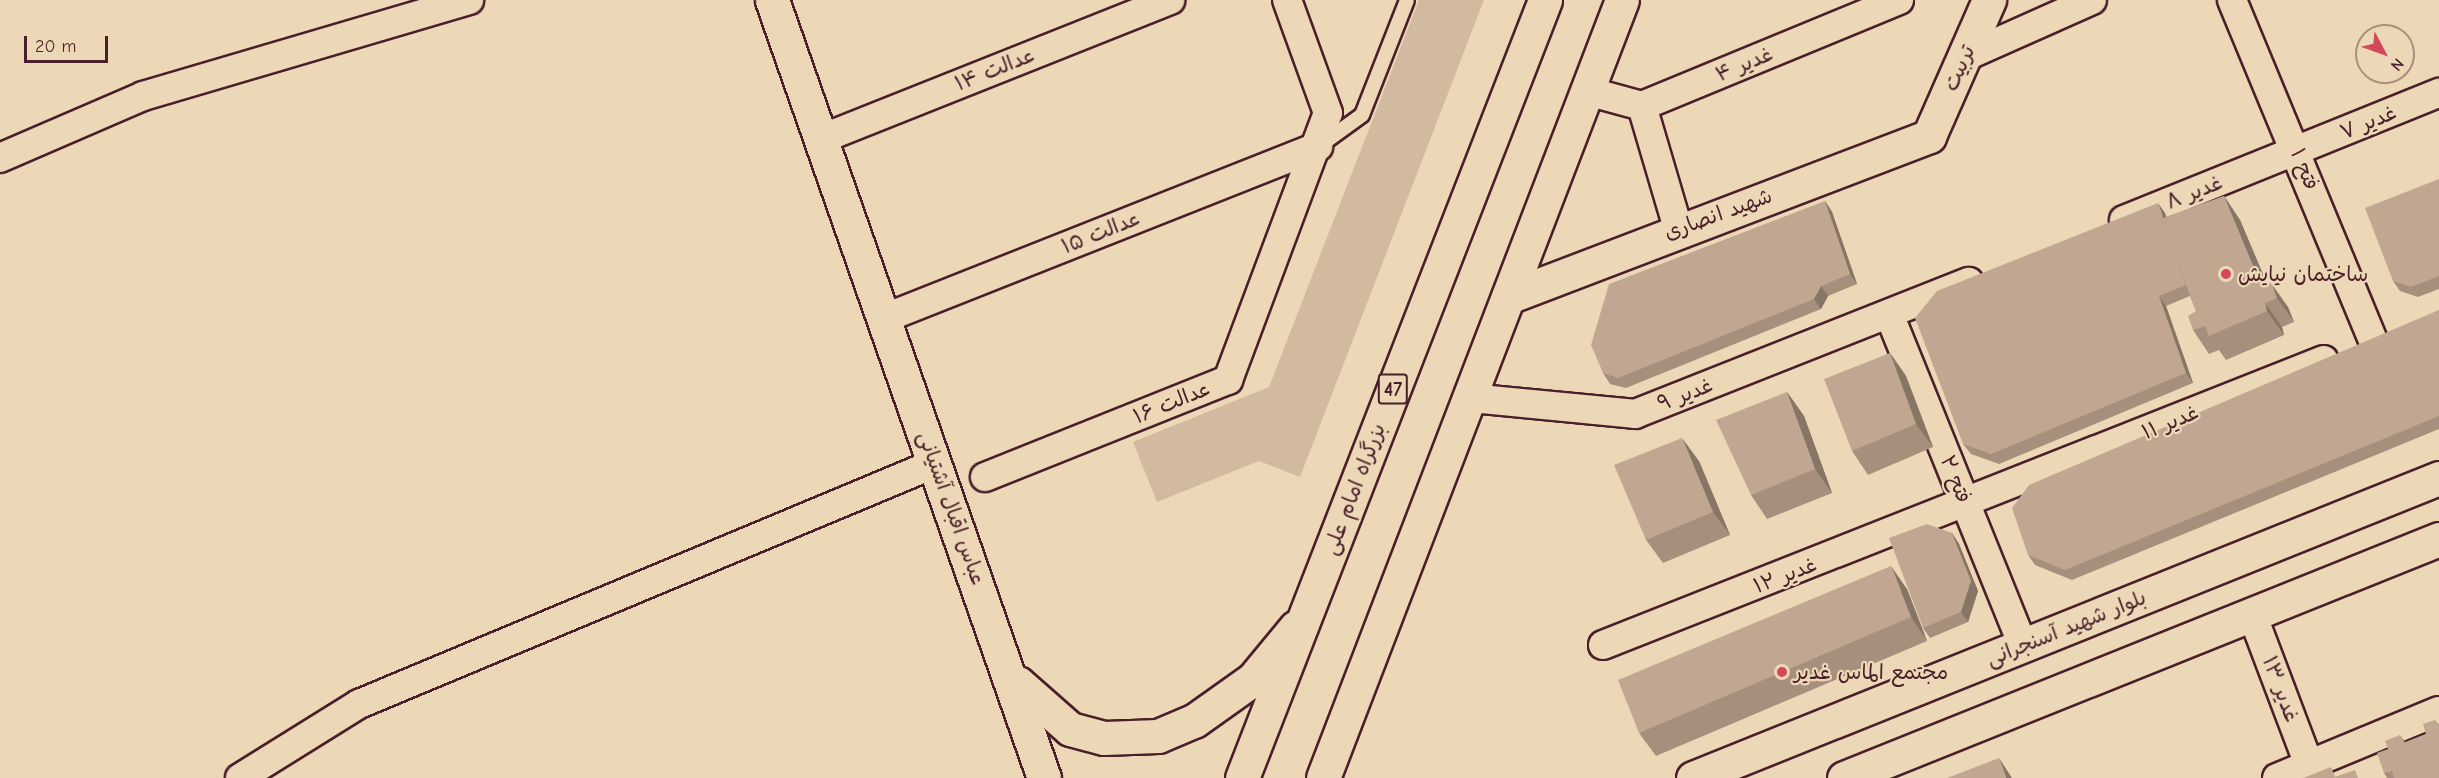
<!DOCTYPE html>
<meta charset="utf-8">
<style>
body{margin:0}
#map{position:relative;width:2439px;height:778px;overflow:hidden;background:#ecd8b6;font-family:"Comic Neue","Playpen Sans Arabic",sans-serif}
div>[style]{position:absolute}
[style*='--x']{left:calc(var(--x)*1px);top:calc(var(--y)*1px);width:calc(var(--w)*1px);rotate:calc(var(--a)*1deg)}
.green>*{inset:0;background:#d1baa0}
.roads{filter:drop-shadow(2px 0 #4a1f2b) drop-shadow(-2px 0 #4a1f2b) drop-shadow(0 2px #4a1f2b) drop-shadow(0 -2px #4a1f2b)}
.lane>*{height:14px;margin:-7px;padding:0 7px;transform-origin:7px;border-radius:7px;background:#ecd8b6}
.street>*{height:28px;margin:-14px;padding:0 14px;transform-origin:14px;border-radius:14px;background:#ecd8b6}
.secondary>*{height:33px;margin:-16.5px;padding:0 16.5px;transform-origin:16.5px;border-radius:16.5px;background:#ecd8b6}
.highway>*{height:33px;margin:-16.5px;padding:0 16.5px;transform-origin:16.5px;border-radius:16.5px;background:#ecd8b6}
.wall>*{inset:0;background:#a6907d}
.shaded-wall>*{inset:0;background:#877566}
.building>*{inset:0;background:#c1a791}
.dots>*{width:16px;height:16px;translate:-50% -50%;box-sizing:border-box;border:3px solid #ecd8b6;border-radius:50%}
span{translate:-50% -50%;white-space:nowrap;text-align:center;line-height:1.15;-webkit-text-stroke:4.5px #ecd8b6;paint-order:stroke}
.shield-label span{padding:2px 4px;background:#ecd8b6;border:2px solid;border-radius:4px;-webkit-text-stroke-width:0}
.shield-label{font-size:20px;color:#4a1f2b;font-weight:700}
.street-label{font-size:21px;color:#4a1f2b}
.poi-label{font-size:21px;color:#4a1f2b}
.left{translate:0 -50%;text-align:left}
.north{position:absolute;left:2355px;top:24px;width:60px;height:60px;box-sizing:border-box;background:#ecd8b6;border:2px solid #ab8e7e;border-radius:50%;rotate:131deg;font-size:16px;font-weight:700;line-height:24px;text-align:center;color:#4a1f2b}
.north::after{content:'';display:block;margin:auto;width:21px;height:27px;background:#d1495b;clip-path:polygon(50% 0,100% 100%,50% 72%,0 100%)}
.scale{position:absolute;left:24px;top:36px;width:84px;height:27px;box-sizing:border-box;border:3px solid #4a1f2b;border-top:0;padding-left:8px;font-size:18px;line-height:21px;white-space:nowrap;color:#4a1f2b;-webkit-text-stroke:4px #ecd8b6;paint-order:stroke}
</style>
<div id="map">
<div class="green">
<div style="clip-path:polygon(1419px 0,1484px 0,1300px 477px,1259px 461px,1157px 502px,1133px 442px,1269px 387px)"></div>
</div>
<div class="roads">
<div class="lane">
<div style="--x:1322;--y:144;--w:49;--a:-35.9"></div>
<div style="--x:1362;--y:115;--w:123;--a:-68.6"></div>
</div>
<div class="street">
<div style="--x:2232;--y:0;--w:368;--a:67.5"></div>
<div style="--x:1964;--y:57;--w:140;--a:-24"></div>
<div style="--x:1587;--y:91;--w:57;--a:15.3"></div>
<div style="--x:1642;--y:106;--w:278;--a:-22.4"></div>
<div style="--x:1642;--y:106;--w:127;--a:73.6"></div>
<div style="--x:821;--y:139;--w:376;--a:-21.7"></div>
<div style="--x:0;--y:158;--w:156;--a:-23.4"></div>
<div style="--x:143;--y:96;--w:340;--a:-16.4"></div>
<div style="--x:2124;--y:220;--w:340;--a:-22"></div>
<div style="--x:1889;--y:314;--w:357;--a:68"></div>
<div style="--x:885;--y:318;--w:466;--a:-21.6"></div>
<div style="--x:1470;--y:398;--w:166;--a:5.5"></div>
<div style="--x:1635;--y:414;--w:359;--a:-21.6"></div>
<div style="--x:985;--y:477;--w:262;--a:-21.8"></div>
<div style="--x:1228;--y:380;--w:285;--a:-69.5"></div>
<div style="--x:1328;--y:113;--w:120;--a:-109.9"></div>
<div style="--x:2252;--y:614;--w:161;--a:69.3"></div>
<div style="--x:1603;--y:645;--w:775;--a:-21.57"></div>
<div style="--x:240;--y:778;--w:140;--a:-31.9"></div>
<div style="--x:359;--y:704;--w:625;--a:-22.67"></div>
<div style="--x:2277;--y:778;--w:175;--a:-22.5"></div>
</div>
<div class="secondary">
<div style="--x:772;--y:0;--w:824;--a:70.73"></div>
<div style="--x:1508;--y:297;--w:451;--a:-20.9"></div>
<div style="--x:1929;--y:136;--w:149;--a:-66.2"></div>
<div style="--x:1018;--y:683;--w:69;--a:41.5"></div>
<div style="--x:1070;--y:729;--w:35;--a:15"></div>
<div style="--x:1104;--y:738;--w:54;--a:-2.1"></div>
<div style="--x:1158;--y:736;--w:39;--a:-23"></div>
<div style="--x:1194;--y:721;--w:72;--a:-35.4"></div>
<div style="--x:1253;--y:679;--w:67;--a:-50.4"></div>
<div style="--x:1693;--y:778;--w:804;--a:-21.91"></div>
<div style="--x:1844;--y:778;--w:641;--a:-21.88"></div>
</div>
<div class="highway">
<div style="--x:1242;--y:778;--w:835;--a:-68.72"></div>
<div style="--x:1323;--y:778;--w:833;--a:-68.98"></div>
</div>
</div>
<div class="wall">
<div style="clip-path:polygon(2439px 179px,2439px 289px,2418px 297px,2400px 291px,2393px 281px)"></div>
<div style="clip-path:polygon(2224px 196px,2240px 220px,2267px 284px,2288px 307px,2294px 322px,2282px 327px,2284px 335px,2226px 360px,2219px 350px,2209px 354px,2193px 330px,2196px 311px,2190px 296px,2166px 306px,2193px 383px,1999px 464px,1971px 454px,1963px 444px,2165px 213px,2166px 217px)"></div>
<div style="clip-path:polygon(1825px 201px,1832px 212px,1857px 284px,1828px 296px,1821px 309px,1626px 388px,1610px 384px,1603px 373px)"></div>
<div style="clip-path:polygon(2439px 310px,2439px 429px,2072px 580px,2035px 565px,2028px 555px)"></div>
<div style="clip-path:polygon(1890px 353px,1906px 376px,1933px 447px,1868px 475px,1852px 451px)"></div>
<div style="clip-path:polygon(1787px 392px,1804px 416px,1832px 493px,1767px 519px,1751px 495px)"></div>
<div style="clip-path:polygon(1699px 461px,1730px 535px,1663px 563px,1646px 540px)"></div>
<div style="clip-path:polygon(1952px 533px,1959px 544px,1978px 591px,1968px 622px,1930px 638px,1923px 628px)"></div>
<div style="clip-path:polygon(1907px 589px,1927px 641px,1656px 756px,1639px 733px)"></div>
<div style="clip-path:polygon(2435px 720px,2439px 725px,2439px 778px,2387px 778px,2384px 773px,2388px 749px,2400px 735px,2405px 742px,2426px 734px)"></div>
</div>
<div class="shaded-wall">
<div style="clip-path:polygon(2224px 196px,2240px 220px,2274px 300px,2261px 285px)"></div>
<div style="clip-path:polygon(1825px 201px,1832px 212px,1857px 284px,1850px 274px)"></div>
<div style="clip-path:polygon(2158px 203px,2165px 213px,2193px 295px,2186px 285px)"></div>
<div style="clip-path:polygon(2271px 283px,2288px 307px,2294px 322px,2277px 298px)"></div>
<div style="clip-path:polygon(1821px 286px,1828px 296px,1821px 309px,1814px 299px)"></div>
<div style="clip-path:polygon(2159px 296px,2166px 306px,2193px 383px,2186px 373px)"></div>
<div style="clip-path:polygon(2265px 303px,2282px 327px,2284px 335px,2267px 311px)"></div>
<div style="clip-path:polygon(1890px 353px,1906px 376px,1933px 447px,1916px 424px)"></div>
<div style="clip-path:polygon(1787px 392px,1804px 416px,1832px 493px,1815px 469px)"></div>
<div style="clip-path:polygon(1682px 438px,1699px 461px,1730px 535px,1713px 512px)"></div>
<div style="clip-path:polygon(1952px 533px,1959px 544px,1978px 591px,1968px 622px,1961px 612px)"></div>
<div style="clip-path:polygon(1891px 566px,1907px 589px,1927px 641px,1911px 617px)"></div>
<div style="clip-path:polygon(1999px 758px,2012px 778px,2006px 778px)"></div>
</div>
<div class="building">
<div style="clip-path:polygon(2439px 179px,2439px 276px,2411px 287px,2393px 281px,2365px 208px)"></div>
<div style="clip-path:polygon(2224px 196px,2261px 285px,2271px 283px,2277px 298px,2265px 303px,2267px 311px,2209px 336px,2205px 326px,2193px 330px,2188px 316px,2196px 311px,2161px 219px)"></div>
<div style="clip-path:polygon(1825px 201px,1850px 274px,1821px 286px,1814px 299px,1618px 378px,1603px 373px,1591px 345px,1609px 284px)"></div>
<div style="clip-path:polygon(2158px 203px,2163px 218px,2161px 219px,2186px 285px,2159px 296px,2186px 373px,1991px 454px,1963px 444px,1915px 318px,1937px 291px)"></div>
<div style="clip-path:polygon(2439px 310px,2439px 416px,2065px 570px,2028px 555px,2012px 508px,2029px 485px)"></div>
<div style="clip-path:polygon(1890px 353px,1916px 424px,1852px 451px,1824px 379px)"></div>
<div style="clip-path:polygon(1787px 392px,1815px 469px,1751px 495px,1716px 420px)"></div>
<div style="clip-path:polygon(1682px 438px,1713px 512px,1646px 540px,1614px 465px)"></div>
<div style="clip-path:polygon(1927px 524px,1952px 533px,1971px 581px,1961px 612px,1923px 628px,1889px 538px)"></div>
<div style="clip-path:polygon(1891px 566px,1911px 617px,1639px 733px,1618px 680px)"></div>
<div style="clip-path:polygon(2435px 720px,2439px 727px,2439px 778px,2394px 778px,2392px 771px,2384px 773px,2377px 753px,2388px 749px,2385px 741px,2400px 735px,2404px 743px,2426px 734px,2423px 724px)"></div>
<div style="clip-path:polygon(1999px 758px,2006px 778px,1947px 778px)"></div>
<div style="clip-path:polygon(2331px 767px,2335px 777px,2355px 770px,2358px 778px,2303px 778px)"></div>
</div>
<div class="dots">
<div style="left:2226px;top:274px;background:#d1495b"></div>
<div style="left:1782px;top:672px;background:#d1495b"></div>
</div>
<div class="shield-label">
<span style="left:1393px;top:389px">47</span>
</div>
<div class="street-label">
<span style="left:1744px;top:64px;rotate:-23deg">غدیر ۴</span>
<span style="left:1959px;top:68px;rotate:-66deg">تربیت</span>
<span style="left:995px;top:69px;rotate:-22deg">عدالت ۱۴</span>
<span style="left:2368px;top:122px;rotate:-22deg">غدیر ۷</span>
<span style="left:2305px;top:169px;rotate:68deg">فتح ۱</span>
<span style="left:2194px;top:192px;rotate:-22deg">غدیر ۸</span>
<span style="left:1718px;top:214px;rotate:-20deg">شهید انصاری</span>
<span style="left:1101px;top:232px;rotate:-22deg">عدالت ۱۵</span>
<span style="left:1685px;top:394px;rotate:-21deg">غدیر ۹</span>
<span style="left:1172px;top:402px;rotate:-22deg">عدالت ۱۶</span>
<span style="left:2170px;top:422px;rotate:-22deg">غدیر ۱۱</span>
<span style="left:1956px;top:479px;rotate:68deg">فتح ۲</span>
<span style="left:1354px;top:489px;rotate:-69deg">بزرگراه امام علی</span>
<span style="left:952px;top:508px;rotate:70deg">عباس اقبال آشتیانی</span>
<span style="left:1785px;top:575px;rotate:-21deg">غدیر ۱۲</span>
<span style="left:2066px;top:628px;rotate:-22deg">بلوار شهید آسنجرانی</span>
<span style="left:2281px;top:689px;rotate:69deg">غدیر ۱۳</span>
</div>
<div class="poi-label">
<span class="left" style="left:2238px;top:274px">ساختمان نیایش</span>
<span class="left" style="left:1794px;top:672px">مجتمع الماس غدیر</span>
</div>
<div class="north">N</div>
<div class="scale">20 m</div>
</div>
